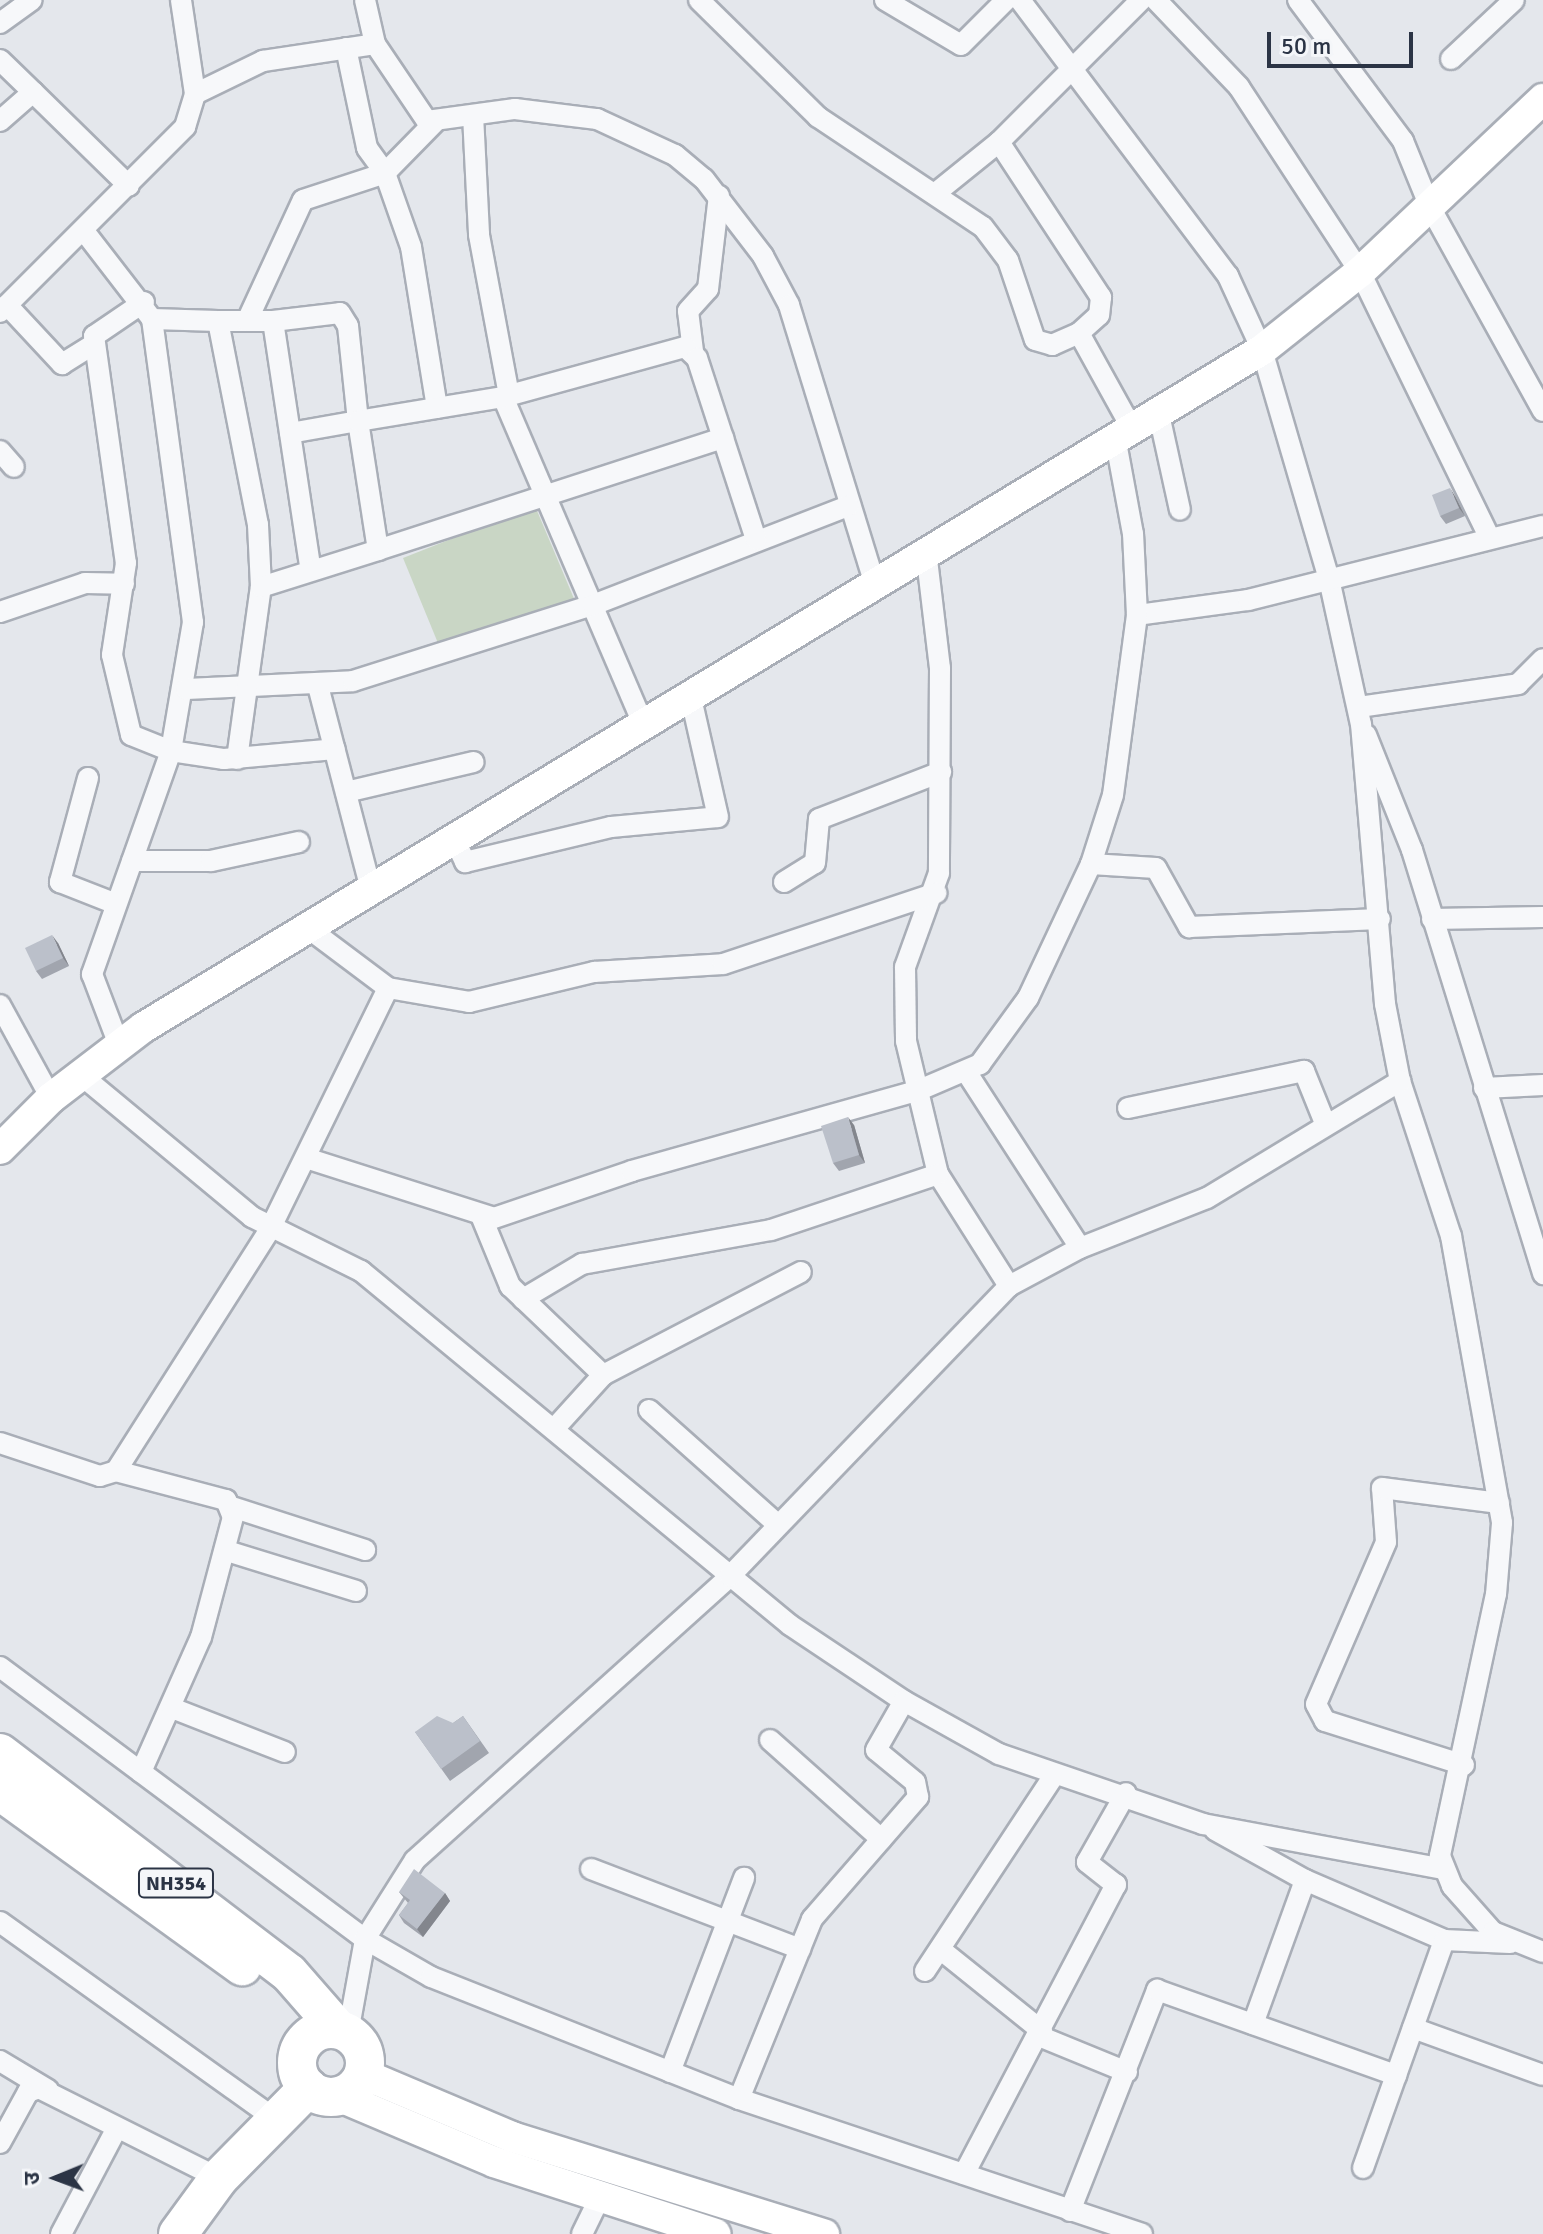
<!DOCTYPE html>
<meta charset="utf-8">
<style>
body{margin:0}
#map{position:relative;width:1543px;height:2234px;overflow:hidden;background:#e4e7ec;font-family:Signika,"Noto Sans Devanagari",sans-serif}
div>[style]{position:absolute}
[style*='--x']{left:calc(var(--x)*1px);top:calc(var(--y)*1px);width:calc(var(--w)*1px);rotate:calc(var(--a)*1deg)}
.green>*{inset:0;background:#c9d6c5}
.roads{filter:drop-shadow(2px 0 #a9aeb7) drop-shadow(-2px 0 #a9aeb7) drop-shadow(0 2px #a9aeb7) drop-shadow(0 -2px #a9aeb7)}
.street>*{height:20px;margin:-10px;padding:0 10px;transform-origin:10px;border-radius:10px;background:#f7f8fa}
.secondary>*{height:30px;margin:-15px;padding:0 15px;transform-origin:15px;border-radius:15px;background:#fff}
.highway>*{height:38px;margin:-19px;padding:0 19px;transform-origin:19px;border-radius:19px;background:#fff}
.highway>.ring{margin:-19px;padding:0;box-sizing:content-box;background:none;border:38px solid #fff;border-radius:50%}
.wall>*{inset:0;background:#a1a5ae}
.shaded-wall>*{inset:0;background:#83868d}
.building>*{inset:0;background:#bbc0ca}
span{translate:-50% -50%;white-space:nowrap;text-align:center;line-height:1.15;-webkit-text-stroke:6px #f4f6f9;paint-order:stroke}
.shield-label span{padding:2px 6px;background:#f4f6f9;border:2px solid;border-radius:6px;-webkit-text-stroke-width:0}
.shield-label{font-size:20px;color:#2b3445;font-weight:700}
.north{position:absolute;left:16px;top:2138px;width:80px;height:80px;-webkit-text-stroke:6px #f4f6f9;paint-order:stroke;rotate:269deg;font-size:22px;font-weight:700;line-height:32px;text-align:center;color:#2b3445}
.north::after{content:'';display:block;margin:auto;width:28px;height:36px;background:#2b3445;clip-path:polygon(50% 0,100% 100%,50% 72%,0 100%)}
.scale{position:absolute;left:1267px;top:32px;width:146px;height:36px;box-sizing:border-box;border:4px solid #2b3445;border-top:0;padding-left:10px;font-size:24px;line-height:28px;white-space:nowrap;color:#2b3445;-webkit-text-stroke:6px #f4f6f9;paint-order:stroke}
</style>
<div id="map">
<div class="green">
<div style="clip-path:polygon(535px 506px,575px 601px,440px 648px,403px 558px)"></div>
</div>
<div class="roads">
<div class="street">
<div style="--x:699;--y:0;--w:167;--a:44.5"></div>
<div style="--x:818;--y:117;--w:198;--a:33.7"></div>
<div style="--x:983;--y:227;--w:41;--a:52.9"></div>
<div style="--x:1008;--y:260;--w:84;--a:71.4"></div>
<div style="--x:1035;--y:340;--w:18;--a:16"></div>
<div style="--x:1052;--y:345;--w:30;--a:-24"></div>
<div style="--x:1079;--y:333;--w:107;--a:61"></div>
<div style="--x:885;--y:0;--w:88;--a:30.6"></div>
<div style="--x:961;--y:45;--w:64;--a:-45"></div>
<div style="--x:1020;--y:0;--w:346;--a:53"></div>
<div style="--x:1228;--y:276;--w:81;--a:65.3"></div>
<div style="--x:1262;--y:350;--w:239;--a:73.7"></div>
<div style="--x:1329;--y:579;--w:148;--a:77.6"></div>
<div style="--x:1361;--y:724;--w:281;--a:85.1"></div>
<div style="--x:1385;--y:1004;--w:78;--a:79"></div>
<div style="--x:1400;--y:1081;--w:163;--a:71.8"></div>
<div style="--x:1451;--y:1236;--w:291;--a:79.9"></div>
<div style="--x:1502;--y:1523;--w:71;--a:94.8"></div>
<div style="--x:1496;--y:1594;--w:268;--a:102.1"></div>
<div style="--x:1440;--y:1856;--w:32;--a:68"></div>
<div style="--x:1452;--y:1886;--w:62;--a:48.3"></div>
<div style="--x:1493;--y:1932;--w:54;--a:21.8"></div>
<div style="--x:1156;--y:0;--w:120;--a:46.3"></div>
<div style="--x:1239;--y:87;--w:221;--a:56.8"></div>
<div style="--x:1360;--y:272;--w:296;--a:64"></div>
<div style="--x:1298;--y:0;--w:176;--a:53.3"></div>
<div style="--x:1403;--y:141;--w:71;--a:67.8"></div>
<div style="--x:1430;--y:207;--w:233;--a:61"></div>
<div style="--x:0;--y:23;--w:39;--a:-36"></div>
<div style="--x:375;--y:44;--w:93;--a:56"></div>
<div style="--x:427;--y:121;--w:89;--a:-7.8"></div>
<div style="--x:515;--y:109;--w:83;--a:7"></div>
<div style="--x:597;--y:119;--w:86;--a:24.8"></div>
<div style="--x:675;--y:155;--w:38;--a:40"></div>
<div style="--x:704;--y:179;--w:97;--a:52.5"></div>
<div style="--x:763;--y:256;--w:55;--a:62"></div>
<div style="--x:789;--y:305;--w:293;--a:72.9"></div>
<div style="--x:346;--y:48;--w:102;--a:78.1"></div>
<div style="--x:367;--y:148;--w:31;--a:54"></div>
<div style="--x:385;--y:173;--w:78;--a:70.6"></div>
<div style="--x:411;--y:247;--w:163;--a:80.8"></div>
<div style="--x:1451;--y:59;--w:86;--a:-43.1"></div>
<div style="--x:0;--y:60;--w:46;--a:44.1"></div>
<div style="--x:33;--y:92;--w:44;--a:138.7"></div>
<div style="--x:33;--y:92;--w:134;--a:44.4"></div>
<div style="--x:195;--y:94;--w:76;--a:-25.9"></div>
<div style="--x:263;--y:61;--w:113;--a:-8.6"></div>
<div style="--x:375;--y:44;--w:45;--a:-102.8"></div>
<div style="--x:473;--y:115;--w:120;--a:87.1"></div>
<div style="--x:479;--y:235;--w:163;--a:79.4"></div>
<div style="--x:999;--y:142;--w:201;--a:-45"></div>
<div style="--x:937;--y:192;--w:80;--a:-38.9"></div>
<div style="--x:999;--y:142;--w:186;--a:56.7"></div>
<div style="--x:1101;--y:297;--w:18;--a:96"></div>
<div style="--x:1099;--y:315;--w:27;--a:138"></div>
<div style="--x:84;--y:231;--w:111;--a:52.3"></div>
<div style="--x:152;--y:319;--w:306;--a:82.3"></div>
<div style="--x:193;--y:622;--w:131;--a:99.7"></div>
<div style="--x:171;--y:751;--w:237;--a:109.5"></div>
<div style="--x:92;--y:974;--w:76;--a:69.2"></div>
<div style="--x:144;--y:302;--w:60;--a:145.8"></div>
<div style="--x:94;--y:336;--w:229;--a:82"></div>
<div style="--x:126;--y:563;--w:93;--a:98.7"></div>
<div style="--x:112;--y:655;--w:82;--a:76.6"></div>
<div style="--x:131;--y:735;--w:43;--a:21.8"></div>
<div style="--x:171;--y:751;--w:54;--a:8.6"></div>
<div style="--x:224;--y:759;--w:111;--a:-5.1"></div>
<div style="--x:7;--y:305;--w:81;--a:47"></div>
<div style="--x:62;--y:364;--w:38;--a:-32"></div>
<div style="--x:0;--y:312;--w:262;--a:-45"></div>
<div style="--x:185;--y:127;--w:34;--a:-73"></div>
<div style="--x:195;--y:94;--w:95;--a:-98.5"></div>
<div style="--x:152;--y:319;--w:66;--a:1.7"></div>
<div style="--x:218;--y:321;--w:208;--a:78.9"></div>
<div style="--x:258;--y:525;--w:62;--a:87.2"></div>
<div style="--x:218;--y:321;--w:29;--a:0"></div>
<div style="--x:247;--y:321;--w:133;--a:-65.2"></div>
<div style="--x:303;--y:200;--w:86;--a:-18.2"></div>
<div style="--x:385;--y:173;--w:71;--a:-45.6"></div>
<div style="--x:247;--y:321;--w:26;--a:0"></div>
<div style="--x:273;--y:321;--w:249;--a:81.4"></div>
<div style="--x:273;--y:321;--w:67;--a:-6.8"></div>
<div style="--x:340;--y:313;--w:15;--a:58"></div>
<div style="--x:348;--y:326;--w:96;--a:84"></div>
<div style="--x:358;--y:421;--w:69;--a:170"></div>
<div style="--x:693;--y:351;--w:40;--a:-97.1"></div>
<div style="--x:688;--y:311;--w:30;--a:-48"></div>
<div style="--x:708;--y:289;--w:94;--a:-83.3"></div>
<div style="--x:503;--y:397;--w:356;--a:66.8"></div>
<div style="--x:1158;--y:410;--w:102;--a:77.6"></div>
<div style="--x:0;--y:451;--w:21;--a:49"></div>
<div style="--x:378;--y:550;--w:363;--a:-18"></div>
<div style="--x:926;--y:551;--w:118;--a:83.2"></div>
<div style="--x:940;--y:668;--w:205;--a:90.3"></div>
<div style="--x:939;--y:873;--w:100;--a:109.9"></div>
<div style="--x:905;--y:967;--w:74;--a:89.2"></div>
<div style="--x:906;--y:1041;--w:137;--a:76.5"></div>
<div style="--x:938;--y:1174;--w:133;--a:57.6"></div>
<div style="--x:0;--y:612;--w:90;--a:-18.8"></div>
<div style="--x:85;--y:583;--w:39;--a:1"></div>
<div style="--x:1137;--y:615;--w:112;--a:-7.7"></div>
<div style="--x:1248;--y:600;--w:304;--a:-14.1"></div>
<div style="--x:318;--y:686;--w:206;--a:75.4"></div>
<div style="--x:186;--y:689;--w:167;--a:-2.7"></div>
<div style="--x:353;--y:681;--w:252;--a:-17.6"></div>
<div style="--x:593;--y:605;--w:274;--a:-21.2"></div>
<div style="--x:1359;--y:707;--w:161;--a:-8.2"></div>
<div style="--x:1518;--y:684;--w:35;--a:-45"></div>
<div style="--x:1366;--y:735;--w:124;--a:68.2"></div>
<div style="--x:1412;--y:850;--w:444;--a:72.8"></div>
<div style="--x:237;--y:759;--w:174;--a:-82.1"></div>
<div style="--x:261;--y:587;--w:123;--a:-17.5"></div>
<div style="--x:378;--y:550;--w:131;--a:-98.8"></div>
<div style="--x:358;--y:421;--w:147;--a:-9.4"></div>
<div style="--x:503;--y:397;--w:189;--a:-15.4"></div>
<div style="--x:685;--y:347;--w:16;--a:43"></div>
<div style="--x:697;--y:358;--w:191;--a:72"></div>
<div style="--x:88;--y:778;--w:108;--a:105.1"></div>
<div style="--x:60;--y:882;--w:60;--a:21.4"></div>
<div style="--x:346;--y:792;--w:131;--a:-13.2"></div>
<div style="--x:453;--y:836;--w:29;--a:65"></div>
<div style="--x:465;--y:862;--w:150;--a:-13.5"></div>
<div style="--x:611;--y:827;--w:107;--a:-5.3"></div>
<div style="--x:718;--y:817;--w:122;--a:-102.8"></div>
<div style="--x:132;--y:861;--w:79;--a:0"></div>
<div style="--x:211;--y:861;--w:90;--a:-12.2"></div>
<div style="--x:1091;--y:864;--w:65;--a:3.5"></div>
<div style="--x:1156;--y:868;--w:68;--a:60.8"></div>
<div style="--x:1189;--y:927;--w:191;--a:-2.4"></div>
<div style="--x:784;--y:882;--w:36;--a:-32"></div>
<div style="--x:815;--y:863;--w:44;--a:-84.8"></div>
<div style="--x:819;--y:819;--w:131;--a:-21.1"></div>
<div style="--x:1432;--y:919;--w:111;--a:-1"></div>
<div style="--x:388;--y:988;--w:82;--a:9.8"></div>
<div style="--x:469;--y:1002;--w:129;--a:-13.5"></div>
<div style="--x:594;--y:972;--w:129;--a:-3.5"></div>
<div style="--x:723;--y:964;--w:225;--a:-18.4"></div>
<div style="--x:0;--y:1005;--w:106;--a:61.3"></div>
<div style="--x:967;--y:1073;--w:208;--a:57.1"></div>
<div style="--x:81;--y:1075;--w:222;--a:39.7"></div>
<div style="--x:252;--y:1217;--w:122;--a:26.4"></div>
<div style="--x:361;--y:1271;--w:556;--a:39.53"></div>
<div style="--x:790;--y:1625;--w:137;--a:33.7"></div>
<div style="--x:904;--y:1701;--w:109;--a:29.2"></div>
<div style="--x:999;--y:1754;--w:216;--a:18.9"></div>
<div style="--x:1203;--y:1824;--w:244;--a:10.6"></div>
<div style="--x:1484;--y:1088;--w:59;--a:-2.9"></div>
<div style="--x:1128;--y:1108;--w:180;--a:-11.9"></div>
<div style="--x:1304;--y:1071;--w:56;--a:68"></div>
<div style="--x:306;--y:1158;--w:197;--a:17.7"></div>
<div style="--x:494;--y:1218;--w:146;--a:-18.8"></div>
<div style="--x:632;--y:1171;--w:296;--a:-15.7"></div>
<div style="--x:917;--y:1091;--w:69;--a:-23.2"></div>
<div style="--x:980;--y:1064;--w:82;--a:-54"></div>
<div style="--x:1028;--y:998;--w:148;--a:-64.8"></div>
<div style="--x:1091;--y:864;--w:72;--a:-72.3"></div>
<div style="--x:1113;--y:795;--w:182;--a:-82.4"></div>
<div style="--x:1137;--y:615;--w:81;--a:-92.8"></div>
<div style="--x:1133;--y:534;--w:99;--a:-100.5"></div>
<div style="--x:482;--y:1218;--w:74;--a:67.6"></div>
<div style="--x:510;--y:1286;--w:129;--a:43.7"></div>
<div style="--x:603;--y:1375;--w:72;--a:132.2"></div>
<div style="--x:523;--y:1299;--w:69;--a:-30.7"></div>
<div style="--x:582;--y:1264;--w:192;--a:-10.2"></div>
<div style="--x:771;--y:1230;--w:176;--a:-18.5"></div>
<div style="--x:603;--y:1375;--w:223;--a:-27.5"></div>
<div style="--x:649;--y:1410;--w:173;--a:41.7"></div>
<div style="--x:0;--y:1443;--w:105;--a:18.3"></div>
<div style="--x:100;--y:1476;--w:17;--a:-17"></div>
<div style="--x:116;--y:1471;--w:287;--a:-57.5"></div>
<div style="--x:270;--y:1229;--w:268;--a:-63.9"></div>
<div style="--x:388;--y:988;--w:105;--a:-143.1"></div>
<div style="--x:116;--y:1471;--w:114;--a:14.8"></div>
<div style="--x:226;--y:1500;--w:18;--a:68"></div>
<div style="--x:233;--y:1517;--w:124;--a:104.9"></div>
<div style="--x:201;--y:1637;--w:148;--a:114"></div>
<div style="--x:232;--y:1507;--w:140;--a:17.9"></div>
<div style="--x:227;--y:1551;--w:135;--a:17.2"></div>
<div style="--x:0;--y:1667;--w:455;--a:36.7"></div>
<div style="--x:365;--y:1939;--w:76;--a:29.9"></div>
<div style="--x:431;--y:1977;--w:331;--a:21.6"></div>
<div style="--x:739;--y:2099;--w:425;--a:18.5"></div>
<div style="--x:172;--y:1708;--w:121;--a:21.3"></div>
<div style="--x:770;--y:1740;--w:149;--a:41.7"></div>
<div style="--x:1464;--y:1765;--w:146;--a:-162.4"></div>
<div style="--x:1325;--y:1721;--w:19;--a:-118"></div>
<div style="--x:1316;--y:1704;--w:176;--a:-66.6"></div>
<div style="--x:1386;--y:1542;--w:54;--a:-94.2"></div>
<div style="--x:1382;--y:1488;--w:118;--a:7.3"></div>
<div style="--x:1215;--y:1830;--w:103;--a:29.1"></div>
<div style="--x:1305;--y:1880;--w:151;--a:23.3"></div>
<div style="--x:1444;--y:1940;--w:66;--a:2.6"></div>
<div style="--x:591;--y:1869;--w:224;--a:20.9"></div>
<div style="--x:0;--y:1922;--w:340;--a:35.6"></div>
<div style="--x:940;--y:1949;--w:131;--a:38.8"></div>
<div style="--x:925;--y:1971;--w:236;--a:-56.6"></div>
<div style="--x:1253;--y:2024;--w:153;--a:-70.1"></div>
<div style="--x:1413;--y:2028;--w:138;--a:19.9"></div>
<div style="--x:348;--y:2033;--w:96;--a:-79.7"></div>
<div style="--x:365;--y:1939;--w:93;--a:-57.7"></div>
<div style="--x:415;--y:1860;--w:424;--a:-42"></div>
<div style="--x:730;--y:1576;--w:402;--a:-46.1"></div>
<div style="--x:1009;--y:1286;--w:81;--a:-28.2"></div>
<div style="--x:1080;--y:1248;--w:136;--a:-21.5"></div>
<div style="--x:1207;--y:1198;--w:226;--a:-31.2"></div>
<div style="--x:1039;--y:2036;--w:95;--a:22.2"></div>
<div style="--x:0;--y:2061;--w:56;--a:31.1"></div>
<div style="--x:670;--y:2072;--w:208;--a:-69.1"></div>
<div style="--x:739;--y:2099;--w:194;--a:-67.9"></div>
<div style="--x:812;--y:1919;--w:162;--a:-49"></div>
<div style="--x:918;--y:1797;--w:15;--a:-101"></div>
<div style="--x:915;--y:1782;--w:50;--a:-140.6"></div>
<div style="--x:876;--y:1750;--w:56;--a:-60.3"></div>
<div style="--x:0;--y:2143;--w:58;--a:-61.2"></div>
<div style="--x:28;--y:2092;--w:12;--a:-20"></div>
<div style="--x:39;--y:2088;--w:201;--a:26.6"></div>
<div style="--x:1363;--y:2168;--w:242;--a:-70.4"></div>
<div style="--x:964;--y:2174;--w:327;--a:-62.3"></div>
<div style="--x:1116;--y:1885;--w:37;--a:-142"></div>
<div style="--x:1087;--y:1862;--w:79;--a:-60.5"></div>
<div style="--x:1070;--y:2211;--w:238;--a:-68.5"></div>
<div style="--x:1157;--y:1990;--w:254;--a:19.6"></div>
<div style="--x:61;--y:2234;--w:120;--a:-62.2"></div>
<div style="--x:582;--y:2234;--w:39;--a:-64"></div>
</div>
<div class="secondary">
<div style="--x:0;--y:1149;--w:72;--a:-45"></div>
<div style="--x:51;--y:1098;--w:117;--a:-37.4"></div>
<div style="--x:144;--y:1027;--w:1307;--a:-31.2"></div>
<div style="--x:1262;--y:350;--w:125;--a:-38.5"></div>
<div style="--x:1360;--y:272;--w:252;--a:-43.4"></div>
<div style="--x:363;--y:2074;--w:162;--a:22.9"></div>
<div style="--x:512;--y:2137;--w:327;--a:17.3"></div>
<div style="--x:338;--y:2096;--w:169;--a:22.9"></div>
<div style="--x:494;--y:2162;--w:233;--a:18"></div>
</div>
<div class="highway">
<div style="--x:0;--y:1753;--w:363;--a:37.3"></div>
<div style="--x:289;--y:1973;--w:74;--a:48.8"></div>
<div style="--x:0;--y:1791;--w:299;--a:35.9"></div>
<div class="ring" style="left:297px;top:2029px;width:30px;height:30px"></div>
<div style="--x:178;--y:2234;--w:69;--a:-53.8"></div>
<div style="--x:219;--y:2178;--w:127;--a:-45.3"></div>
</div>
</div>
<div class="wall">
<div style="clip-path:polygon(1455px 496px,1465px 516px,1446px 524px,1440px 516px)"></div>
<div style="clip-path:polygon(58px 943px,69px 966px,42px 979px,36px 971px)"></div>
<div style="clip-path:polygon(854px 1125px,865px 1163px,839px 1171px,833px 1163px)"></div>
<div style="clip-path:polygon(463px 1716px,489px 1753px,450px 1781px,415px 1732px,453px 1723px)"></div>
<div style="clip-path:polygon(399px 1892px,445px 1893px,450px 1901px,423px 1937px,404px 1923px,399px 1915px,408px 1903px)"></div>
</div>
<div class="shaded-wall">
<div style="clip-path:polygon(1450px 488px,1455px 496px,1465px 516px,1459px 508px)"></div>
<div style="clip-path:polygon(52px 935px,58px 943px,69px 966px,63px 958px)"></div>
<div style="clip-path:polygon(848px 1117px,854px 1125px,865px 1163px,859px 1155px)"></div>
<div style="clip-path:polygon(445px 1893px,450px 1901px,423px 1937px,417px 1929px)"></div>
</div>
<div class="building">
<div style="clip-path:polygon(1450px 488px,1459px 508px,1440px 516px,1432px 495px)"></div>
<div style="clip-path:polygon(52px 935px,63px 958px,36px 971px,25px 948px)"></div>
<div style="clip-path:polygon(848px 1117px,859px 1155px,833px 1163px,821px 1126px)"></div>
<div style="clip-path:polygon(437px 1716px,453px 1723px,463px 1716px,480px 1741px,441px 1769px,415px 1732px)"></div>
<div style="clip-path:polygon(414px 1869px,445px 1893px,417px 1929px,399px 1915px,410px 1900px,399px 1892px)"></div>
</div>
<div class="shield-label">
<span style="left:176px;top:1883px">NH354</span>
</div>
<div class="north">उ</div>
<div class="scale">50 m</div>
</div>
